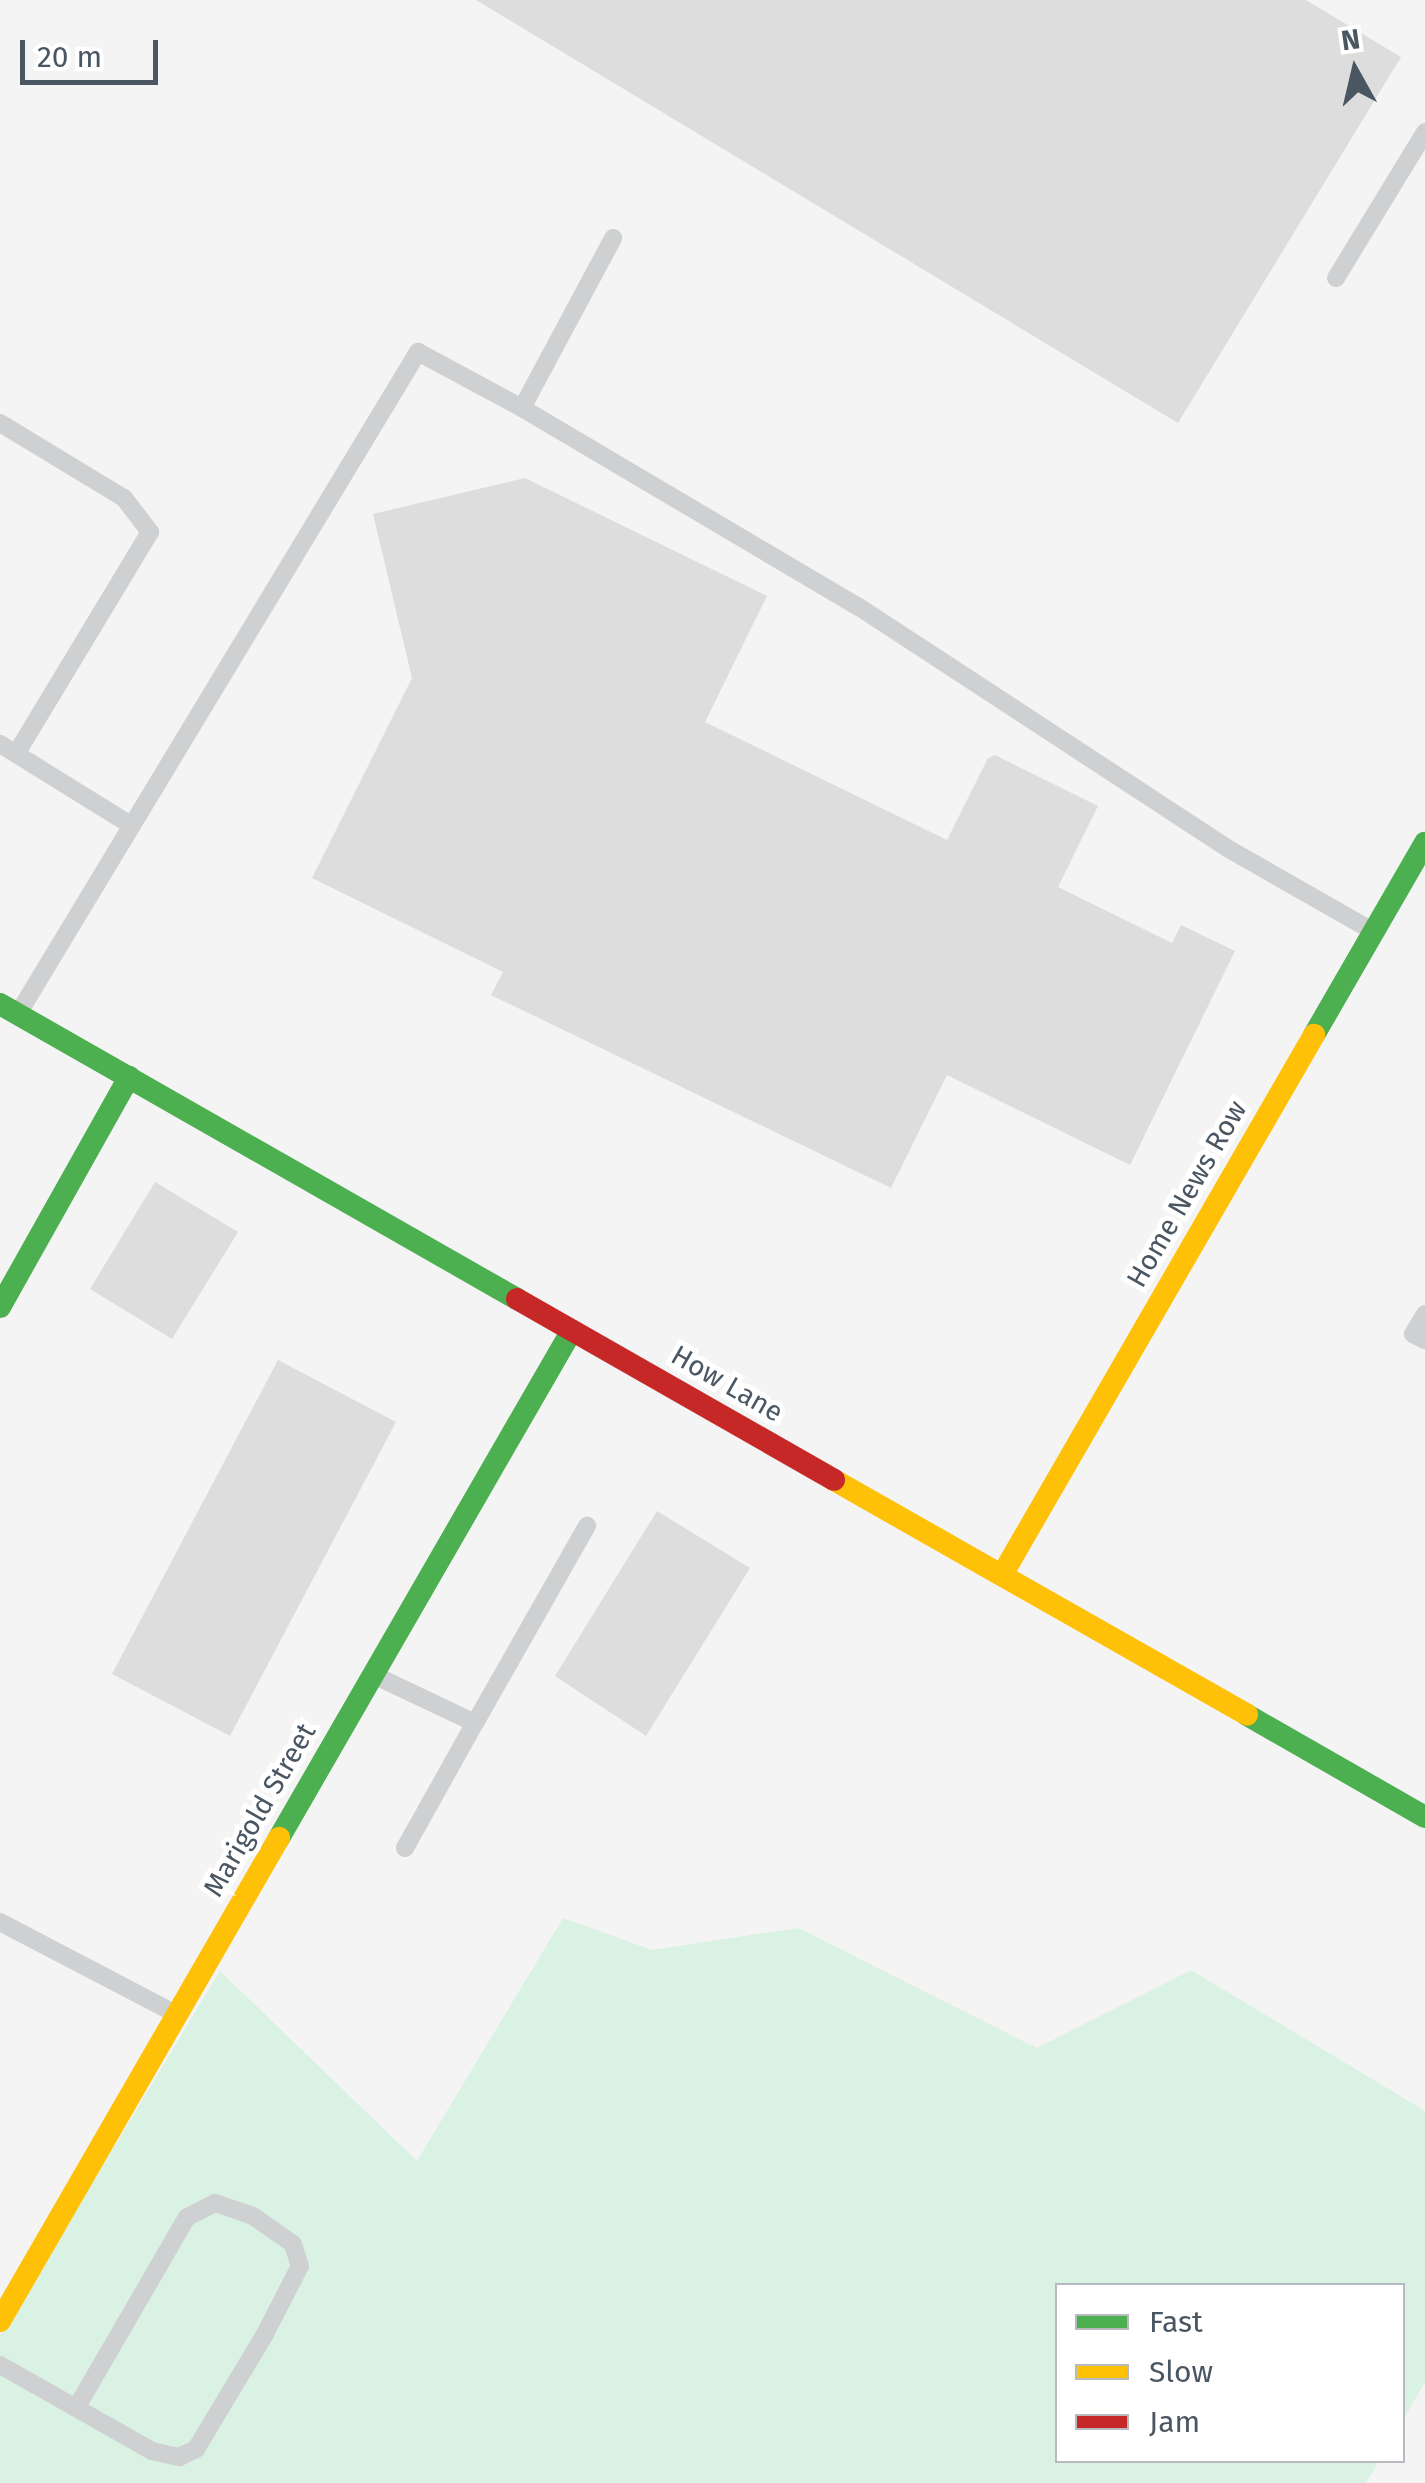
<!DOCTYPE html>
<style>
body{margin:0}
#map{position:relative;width:1425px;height:2483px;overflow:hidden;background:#f4f4f4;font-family:"Fira Sans",sans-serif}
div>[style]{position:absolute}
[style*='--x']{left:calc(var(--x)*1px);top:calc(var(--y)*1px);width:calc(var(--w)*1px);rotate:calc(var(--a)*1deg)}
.green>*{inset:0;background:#d9f2e3}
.building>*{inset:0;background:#ddddde}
.lane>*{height:18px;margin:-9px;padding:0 9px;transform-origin:9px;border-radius:9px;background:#ced0d2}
.fast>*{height:22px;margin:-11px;padding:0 11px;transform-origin:11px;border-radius:11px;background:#4caf50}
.slow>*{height:22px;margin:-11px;padding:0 11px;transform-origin:11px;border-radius:11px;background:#ffc107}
.jam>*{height:22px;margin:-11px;padding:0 11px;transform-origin:11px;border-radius:11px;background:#c62828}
span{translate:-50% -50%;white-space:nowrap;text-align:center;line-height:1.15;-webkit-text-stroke:10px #fff;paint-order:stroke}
.street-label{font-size:28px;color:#4a5661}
.legend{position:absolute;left:1055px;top:2283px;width:350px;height:180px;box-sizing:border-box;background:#fff;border:2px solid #b7bbc0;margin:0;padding:12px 18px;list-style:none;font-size:30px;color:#4a5661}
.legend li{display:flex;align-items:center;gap:20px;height:50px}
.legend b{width:50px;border:2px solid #b7bbc0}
.north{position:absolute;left:1305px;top:20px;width:100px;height:100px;-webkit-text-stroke:8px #fff;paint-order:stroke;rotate:352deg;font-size:28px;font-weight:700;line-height:40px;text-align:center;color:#4a5661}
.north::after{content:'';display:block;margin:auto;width:35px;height:45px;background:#4a5661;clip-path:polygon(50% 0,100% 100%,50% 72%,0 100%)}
.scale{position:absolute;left:20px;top:40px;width:138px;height:45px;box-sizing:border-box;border:5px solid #4a5661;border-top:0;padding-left:12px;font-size:30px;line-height:35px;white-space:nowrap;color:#4a5661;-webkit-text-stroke:8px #fff;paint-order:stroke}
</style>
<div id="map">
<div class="green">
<div style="clip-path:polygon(563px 1918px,652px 1950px,798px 1928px,1037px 2048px,1191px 1970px,1425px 2111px,1425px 2382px,1403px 2420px,1402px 2286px,1058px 2286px,1058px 2460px,1379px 2461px,1366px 2483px,0 2483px,0 2336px,220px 1971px,417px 2161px)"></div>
</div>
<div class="building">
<div style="clip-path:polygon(476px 0,1306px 0,1401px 57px,1178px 423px)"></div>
<div style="clip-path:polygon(525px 478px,767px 596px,705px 722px,947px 840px,988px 758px,995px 755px,1098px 806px,1058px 887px,1172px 943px,1181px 925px,1235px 951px,1130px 1165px,947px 1075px,891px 1188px,491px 995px,503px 972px,312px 878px,412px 678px,373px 514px)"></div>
<div style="clip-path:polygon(155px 1182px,238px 1232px,172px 1339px,90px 1289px)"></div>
<div style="clip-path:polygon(278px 1360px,396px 1422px,230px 1736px,112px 1674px)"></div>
<div style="clip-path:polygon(657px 1511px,750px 1568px,646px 1736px,555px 1676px)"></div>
</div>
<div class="lane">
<div style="--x:1336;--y:278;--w:171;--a:-58.6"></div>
<div style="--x:522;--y:408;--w:391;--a:30.6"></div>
<div style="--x:859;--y:607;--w:440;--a:33.2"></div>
<div style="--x:1227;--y:848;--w:163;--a:29.7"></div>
<div style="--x:0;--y:423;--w:145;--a:31.2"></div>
<div style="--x:124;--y:498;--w:43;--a:52.6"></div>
<div style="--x:150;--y:532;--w:259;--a:121.1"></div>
<div style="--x:0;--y:744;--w:155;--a:31.8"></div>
<div style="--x:21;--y:1009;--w:768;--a:-58.86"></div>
<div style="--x:418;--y:352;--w:118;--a:28.3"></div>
<div style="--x:522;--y:408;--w:193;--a:-61.8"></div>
<div style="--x:1425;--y:1314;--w:23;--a:121"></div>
<div style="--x:1413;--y:1334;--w:13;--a:27"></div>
<div style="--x:378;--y:1677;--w:107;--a:25.4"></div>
<div style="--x:475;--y:1723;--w:227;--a:-60.4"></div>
<div style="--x:405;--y:1848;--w:143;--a:-60.8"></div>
<div style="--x:0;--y:1922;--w:194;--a:27.6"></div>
<div style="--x:0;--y:2365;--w:175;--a:29.5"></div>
<div style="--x:152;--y:2451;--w:28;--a:13"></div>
<div style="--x:179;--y:2457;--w:19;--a:-25"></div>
<div style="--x:196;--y:2449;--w:134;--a:-59"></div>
<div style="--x:265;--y:2334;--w:76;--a:-62.8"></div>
<div style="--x:300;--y:2266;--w:23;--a:-108"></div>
<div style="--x:293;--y:2244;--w:49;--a:-145"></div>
<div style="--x:253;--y:2216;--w:40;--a:-161.1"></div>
<div style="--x:215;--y:2203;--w:31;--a:153"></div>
<div style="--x:187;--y:2217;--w:220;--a:120.1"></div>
</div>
<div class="fast">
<div style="--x:0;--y:1004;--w:595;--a:29.71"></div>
<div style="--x:1314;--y:1035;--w:222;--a:-60"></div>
<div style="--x:0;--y:1307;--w:264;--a:-60.7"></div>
<div style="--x:1247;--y:1715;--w:205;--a:29.8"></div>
<div style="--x:279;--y:1838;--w:586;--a:-60.02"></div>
</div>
<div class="slow">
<div style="--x:834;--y:1480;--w:475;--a:29.6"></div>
<div style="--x:1002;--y:1575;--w:624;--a:-59.98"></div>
<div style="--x:0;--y:2321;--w:558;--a:-59.99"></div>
</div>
<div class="jam">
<div style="--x:517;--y:1299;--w:365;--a:29.7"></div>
</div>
<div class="street-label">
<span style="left:1187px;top:1194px;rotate:-60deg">Home News Row</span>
<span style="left:727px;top:1384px;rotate:30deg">How Lane</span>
<span style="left:260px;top:1810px;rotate:-60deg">Marigold Street</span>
</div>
<ul class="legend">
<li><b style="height:12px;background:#4caf50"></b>Fast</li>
<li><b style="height:12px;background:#ffc107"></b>Slow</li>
<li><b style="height:12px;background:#c62828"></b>Jam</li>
</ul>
<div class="north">N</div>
<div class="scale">20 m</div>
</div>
